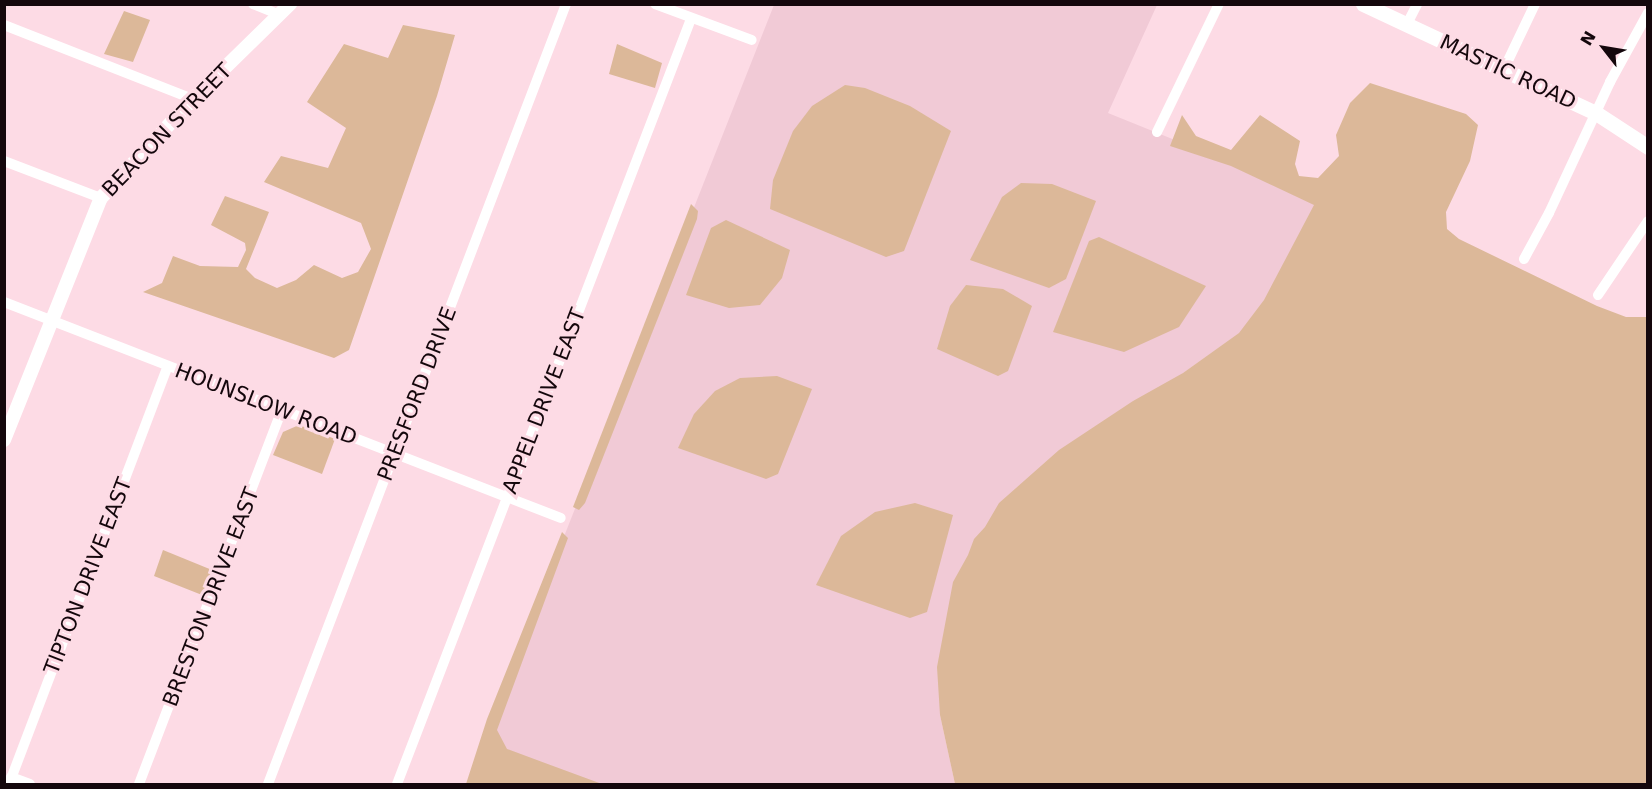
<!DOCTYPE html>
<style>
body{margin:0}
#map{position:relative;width:1652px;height:789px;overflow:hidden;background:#fddbe5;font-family:"DejaVu Sans",sans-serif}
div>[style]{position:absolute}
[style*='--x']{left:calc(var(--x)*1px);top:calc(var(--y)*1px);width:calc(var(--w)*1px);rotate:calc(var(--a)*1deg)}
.built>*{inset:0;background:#f1cad6}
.green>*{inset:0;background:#dcb899}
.minor>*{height:10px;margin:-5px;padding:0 5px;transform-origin:5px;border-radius:5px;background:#fff}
.tertiary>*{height:14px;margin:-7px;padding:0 7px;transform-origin:7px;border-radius:7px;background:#fff}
.secondary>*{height:15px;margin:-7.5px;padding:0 7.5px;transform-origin:7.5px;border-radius:7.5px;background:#fff}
span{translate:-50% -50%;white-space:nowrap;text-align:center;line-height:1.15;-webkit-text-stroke:6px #fddbe5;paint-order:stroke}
.street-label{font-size:21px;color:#14070c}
.frame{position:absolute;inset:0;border:6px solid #14070c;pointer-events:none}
.north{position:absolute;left:1574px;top:18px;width:60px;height:60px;-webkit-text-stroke:4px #fddbe5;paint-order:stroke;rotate:301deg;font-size:16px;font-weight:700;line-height:24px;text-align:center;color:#14070c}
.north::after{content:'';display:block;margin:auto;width:21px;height:27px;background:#14070c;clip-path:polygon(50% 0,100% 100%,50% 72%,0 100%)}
</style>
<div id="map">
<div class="built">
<div style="clip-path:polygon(774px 5px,1157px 5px,1108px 113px,1338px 206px,1251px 325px,1151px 396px,940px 715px,955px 784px,582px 784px,482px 744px)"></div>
</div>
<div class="green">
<div style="clip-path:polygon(124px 11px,150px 20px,133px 62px,104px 54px)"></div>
<div style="clip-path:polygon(403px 25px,455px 35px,437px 96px,349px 350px,334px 358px,143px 292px,162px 283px,173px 256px,200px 266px,238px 267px,246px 250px,245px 243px,211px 225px,225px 196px,269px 212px,246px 269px,255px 278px,277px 288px,296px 280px,314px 265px,342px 278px,358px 272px,371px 249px,361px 223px,264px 182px,281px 156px,328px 168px,346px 128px,307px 102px,344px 44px,388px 58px)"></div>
<div style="clip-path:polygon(617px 44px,662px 63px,655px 88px,609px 74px)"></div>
<div style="clip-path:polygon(1370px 83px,1466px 114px,1478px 125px,1470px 161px,1446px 212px,1447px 229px,1459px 239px,1597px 306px,1626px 317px,1647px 317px,1647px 784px,955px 784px,940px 715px,937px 667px,953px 582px,968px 555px,974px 539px,985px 527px,999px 503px,1059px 450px,1133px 401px,1183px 373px,1239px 333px,1264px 300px,1314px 205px,1231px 166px,1170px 146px,1182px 115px,1196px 136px,1231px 150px,1260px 115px,1300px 141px,1295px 164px,1299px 176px,1318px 178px,1339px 156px,1336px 135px,1350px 103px)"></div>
<div style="clip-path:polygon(845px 85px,865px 88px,910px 106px,951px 131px,904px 251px,886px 257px,770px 209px,773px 180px,793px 131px,812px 106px)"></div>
<div style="clip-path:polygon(1021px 183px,1052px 184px,1096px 201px,1066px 279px,1049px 288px,970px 260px,1002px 197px)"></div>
<div style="clip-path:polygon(691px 204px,698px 211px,697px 219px,585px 503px,579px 510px,573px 507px)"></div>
<div style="clip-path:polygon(726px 220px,790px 250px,782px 278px,760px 305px,729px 308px,686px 295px,711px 228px)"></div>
<div style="clip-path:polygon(1099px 237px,1206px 286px,1179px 327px,1124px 352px,1053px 332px,1089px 241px)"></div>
<div style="clip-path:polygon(966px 285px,1003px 289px,1032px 306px,1008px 371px,998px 376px,937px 349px,950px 306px)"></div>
<div style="clip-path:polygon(777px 376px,812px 389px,778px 474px,766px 479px,678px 448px,694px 414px,715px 391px,740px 378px)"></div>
<div style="clip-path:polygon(299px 425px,335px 439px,322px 474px,273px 455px,283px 432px)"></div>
<div style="clip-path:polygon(915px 503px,953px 515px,927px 612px,910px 618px,816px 585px,841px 536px,875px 512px)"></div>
<div style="clip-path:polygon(562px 532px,568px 538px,497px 730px,507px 749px,602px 784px,466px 784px,487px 719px)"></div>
<div style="clip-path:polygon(163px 550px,212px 570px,202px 595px,154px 576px)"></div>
</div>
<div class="minor">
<div style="--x:253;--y:4;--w:29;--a:22"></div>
<div style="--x:655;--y:4;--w:103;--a:20.4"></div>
<div style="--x:4;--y:25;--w:203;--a:21.4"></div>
<div style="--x:1406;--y:26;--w:25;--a:-63"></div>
<div style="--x:1504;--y:69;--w:72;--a:-64.5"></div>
<div style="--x:1157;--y:132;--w:142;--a:-64.2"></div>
<div style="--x:4;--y:161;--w:104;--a:20.9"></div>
<div style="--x:1524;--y:259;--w:52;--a:-61.5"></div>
<div style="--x:1549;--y:213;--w:145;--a:-65"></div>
<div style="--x:1610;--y:82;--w:79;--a:-61.2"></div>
<div style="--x:1598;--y:295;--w:89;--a:-56"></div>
<div style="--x:4;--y:302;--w:597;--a:21.2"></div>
<div style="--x:11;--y:777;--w:20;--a:20"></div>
<div style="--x:9;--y:784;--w:446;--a:-69.2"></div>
<div style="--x:139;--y:784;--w:400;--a:-69.1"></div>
<div style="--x:268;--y:784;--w:835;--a:-69.09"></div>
<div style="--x:397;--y:784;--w:820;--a:-68.98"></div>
</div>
<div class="tertiary">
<div style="--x:4;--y:440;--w:261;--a:-68.2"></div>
<div style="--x:101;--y:198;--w:135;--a:-47.1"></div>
<div style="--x:193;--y:99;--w:136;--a:-44.4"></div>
</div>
<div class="secondary">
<div style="--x:1363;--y:4;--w:257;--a:25.1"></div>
<div style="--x:1596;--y:113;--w:62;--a:33.2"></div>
</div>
<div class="street-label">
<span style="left:1508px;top:72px;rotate:25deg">MASTIC ROAD</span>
<span style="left:167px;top:130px;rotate:-46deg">BEACON STREET</span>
<span style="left:417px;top:394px;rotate:-69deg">PRESFORD DRIVE</span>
<span style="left:544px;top:401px;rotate:-69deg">APPEL DRIVE EAST</span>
<span style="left:266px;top:404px;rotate:21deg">HOUNSLOW ROAD</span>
<span style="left:88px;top:576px;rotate:-69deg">TIPTON DRIVE EAST</span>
<span style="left:211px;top:597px;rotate:-69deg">BRESTON DRIVE EAST</span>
</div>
<div class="frame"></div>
<div class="north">N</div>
</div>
